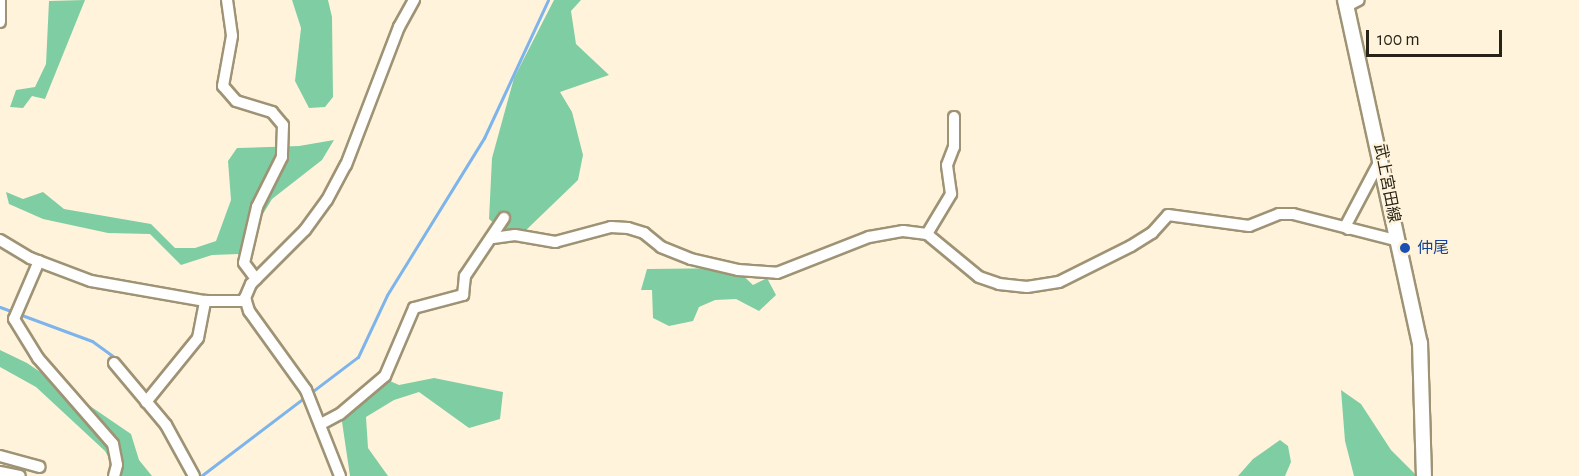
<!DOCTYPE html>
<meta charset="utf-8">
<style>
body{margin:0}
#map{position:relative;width:1579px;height:476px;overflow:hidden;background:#fff4db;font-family:"Alegreya Sans","Noto Sans JP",sans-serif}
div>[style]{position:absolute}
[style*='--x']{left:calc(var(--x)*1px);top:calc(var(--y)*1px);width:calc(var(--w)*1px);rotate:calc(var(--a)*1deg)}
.forest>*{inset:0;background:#7fcda2}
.stream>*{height:3px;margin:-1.5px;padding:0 1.5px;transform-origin:1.5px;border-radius:1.5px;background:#7db4eb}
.roads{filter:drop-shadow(2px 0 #9f9375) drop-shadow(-2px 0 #9f9375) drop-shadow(0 2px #9f9375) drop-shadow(0 -2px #9f9375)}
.minor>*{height:10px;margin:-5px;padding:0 5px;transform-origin:5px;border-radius:5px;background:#fff}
.major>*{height:14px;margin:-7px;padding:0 7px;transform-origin:7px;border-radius:7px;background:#fff}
.dots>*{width:16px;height:16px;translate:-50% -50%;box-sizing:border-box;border:3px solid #fff4db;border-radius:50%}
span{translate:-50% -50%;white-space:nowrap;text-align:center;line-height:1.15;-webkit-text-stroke:4.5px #fff4db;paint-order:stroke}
.street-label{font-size:16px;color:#282317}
.transit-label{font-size:16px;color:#164399}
.left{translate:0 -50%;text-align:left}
.scale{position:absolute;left:1366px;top:30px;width:136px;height:27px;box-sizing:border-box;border:3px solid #282317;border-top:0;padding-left:8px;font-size:18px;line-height:21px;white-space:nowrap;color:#282317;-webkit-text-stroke:4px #fff4db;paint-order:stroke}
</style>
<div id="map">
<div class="forest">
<div style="clip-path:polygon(85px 0,45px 99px,32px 96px,23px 108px,10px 107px,16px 90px,35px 87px,46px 64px,49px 1px)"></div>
<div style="clip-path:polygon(292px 0,328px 0,332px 17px,333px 97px,325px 107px,309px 108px,295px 81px,301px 28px)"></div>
<div style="clip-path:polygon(554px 0,581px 0,571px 11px,576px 44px,609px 75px,560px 92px,572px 112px,583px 155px,578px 180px,523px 233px,504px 232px,489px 219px,492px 158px,514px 78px)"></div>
<div style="clip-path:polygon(334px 140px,322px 160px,272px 199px,239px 254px,212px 255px,181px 265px,150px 234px,108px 233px,43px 219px,9px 204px,6px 192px,23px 199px,43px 192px,64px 209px,151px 224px,175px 248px,195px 248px,216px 241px,231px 200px,228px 161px,237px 148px,299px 146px)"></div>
<div style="clip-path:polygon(735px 268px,753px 285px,767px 278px,776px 295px,759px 311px,736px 299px,715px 300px,699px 307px,693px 321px,669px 326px,653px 318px,652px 290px,641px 290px,647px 269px)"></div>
<div style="clip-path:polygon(0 350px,27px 363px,131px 434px,139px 460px,152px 476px,119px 476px,105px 451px,36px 387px,0 367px)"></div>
<div style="clip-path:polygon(434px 378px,503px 392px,500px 419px,469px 428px,419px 392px,394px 400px,366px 417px,368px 448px,388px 476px,350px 476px,341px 415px,372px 389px,390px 381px,399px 385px)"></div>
<div style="clip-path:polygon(1341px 390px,1361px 404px,1391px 450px,1417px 476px,1354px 476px,1345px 441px)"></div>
<div style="clip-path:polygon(1280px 440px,1288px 446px,1291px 462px,1285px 476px,1238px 476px,1253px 459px)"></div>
</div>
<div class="stream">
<div style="--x:0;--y:307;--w:98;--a:20.3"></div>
<div style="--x:92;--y:341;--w:32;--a:36"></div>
<div style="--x:157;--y:406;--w:20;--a:49"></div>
<div style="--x:170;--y:421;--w:58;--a:62.1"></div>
<div style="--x:201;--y:476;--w:197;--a:-37.2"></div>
<div style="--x:358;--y:357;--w:68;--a:-64.9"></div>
<div style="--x:387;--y:295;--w:185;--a:-58.3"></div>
<div style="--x:484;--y:138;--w:152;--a:-65.1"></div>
</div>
<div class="roads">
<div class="minor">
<div style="--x:227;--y:0;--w:36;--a:82"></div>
<div style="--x:232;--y:36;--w:51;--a:100.2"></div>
<div style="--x:223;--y:86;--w:20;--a:49"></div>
<div style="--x:236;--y:101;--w:38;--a:17"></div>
<div style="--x:272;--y:112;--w:17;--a:50"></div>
<div style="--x:283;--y:125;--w:32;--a:92"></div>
<div style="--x:282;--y:157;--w:56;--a:116.6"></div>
<div style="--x:257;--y:207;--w:57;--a:103.1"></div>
<div style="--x:244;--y:263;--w:20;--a:53"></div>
<div style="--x:1347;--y:6;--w:13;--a:-27"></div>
<div style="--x:0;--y:22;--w:22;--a:-90"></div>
<div style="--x:1348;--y:229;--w:4;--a:-117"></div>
<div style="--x:1346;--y:225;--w:77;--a:-62.1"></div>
<div style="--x:927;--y:234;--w:47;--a:-59"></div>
<div style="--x:951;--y:194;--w:29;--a:-98"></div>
<div style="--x:947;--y:165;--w:19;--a:-69"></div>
<div style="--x:954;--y:147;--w:30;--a:-90"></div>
<div style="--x:493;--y:238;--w:22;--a:-8"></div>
<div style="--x:515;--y:235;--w:41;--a:9.9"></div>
<div style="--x:555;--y:242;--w:58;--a:-15"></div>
<div style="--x:611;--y:227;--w:17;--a:3"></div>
<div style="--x:628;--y:228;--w:17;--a:17"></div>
<div style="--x:644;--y:233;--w:22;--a:39"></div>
<div style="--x:661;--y:247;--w:32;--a:22"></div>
<div style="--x:691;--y:259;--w:48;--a:13.2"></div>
<div style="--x:738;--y:270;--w:39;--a:4"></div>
<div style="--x:777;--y:273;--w:99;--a:-21.4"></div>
<div style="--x:869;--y:237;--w:35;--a:-10"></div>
<div style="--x:903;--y:231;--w:24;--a:7"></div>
<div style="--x:927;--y:234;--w:67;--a:39.6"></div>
<div style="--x:979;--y:277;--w:21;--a:19"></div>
<div style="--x:999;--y:284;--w:28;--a:6"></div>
<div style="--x:1027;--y:287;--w:32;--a:-9"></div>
<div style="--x:1059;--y:282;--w:80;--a:-26.6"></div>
<div style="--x:1131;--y:246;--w:25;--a:-32"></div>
<div style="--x:1152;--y:233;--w:24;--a:-48"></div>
<div style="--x:1168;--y:215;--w:82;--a:7.7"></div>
<div style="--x:1249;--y:226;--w:32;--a:-22"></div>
<div style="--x:1279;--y:214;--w:14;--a:0"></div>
<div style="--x:1293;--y:214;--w:109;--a:14.3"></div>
<div style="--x:0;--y:240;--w:35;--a:31"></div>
<div style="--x:30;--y:258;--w:65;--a:20.7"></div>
<div style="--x:91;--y:281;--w:116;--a:10"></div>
<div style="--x:205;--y:301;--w:41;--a:0"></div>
<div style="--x:39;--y:261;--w:63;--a:113.3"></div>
<div style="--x:14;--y:319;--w:46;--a:58.4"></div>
<div style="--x:38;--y:358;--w:114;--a:48.9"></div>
<div style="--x:113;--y:444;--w:21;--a:79"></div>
<div style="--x:117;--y:465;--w:11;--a:105"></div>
<div style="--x:114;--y:363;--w:81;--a:50"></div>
<div style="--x:166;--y:425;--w:58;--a:61.2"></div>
<div style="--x:146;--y:402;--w:82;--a:-50.9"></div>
<div style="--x:198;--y:338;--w:38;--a:-79"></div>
<div style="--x:321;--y:424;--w:21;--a:-28"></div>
<div style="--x:340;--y:414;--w:59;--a:-40.2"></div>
<div style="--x:385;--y:376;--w:74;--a:-66.9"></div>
<div style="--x:414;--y:308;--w:51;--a:-14.9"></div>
<div style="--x:463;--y:295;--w:19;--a:-84"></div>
<div style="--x:465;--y:276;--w:70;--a:-56.1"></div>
<div style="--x:0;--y:456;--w:41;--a:15.4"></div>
<div style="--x:0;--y:472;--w:20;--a:11"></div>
<div style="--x:340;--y:476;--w:92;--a:-111.6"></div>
<div style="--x:306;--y:390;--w:97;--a:-125.8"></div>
<div style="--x:249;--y:311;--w:14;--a:-107"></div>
<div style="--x:245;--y:298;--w:15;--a:-67"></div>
<div style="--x:251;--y:284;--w:76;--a:-45"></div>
<div style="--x:305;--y:230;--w:37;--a:-54"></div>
<div style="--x:327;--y:200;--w:40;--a:-62"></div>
<div style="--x:346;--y:165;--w:148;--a:-69"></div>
<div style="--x:399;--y:27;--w:31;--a:-61"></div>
</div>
<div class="major">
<div style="--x:1345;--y:0;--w:351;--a:77.7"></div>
<div style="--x:1420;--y:343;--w:133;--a:88.3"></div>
</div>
</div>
<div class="dots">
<div style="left:1405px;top:248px;background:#1a4fb4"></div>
</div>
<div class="street-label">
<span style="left:1387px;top:183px;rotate:79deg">武上宮田線</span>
</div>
<div class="transit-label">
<span class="left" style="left:1417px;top:248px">仲尾</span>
</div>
<div class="scale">100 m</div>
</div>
